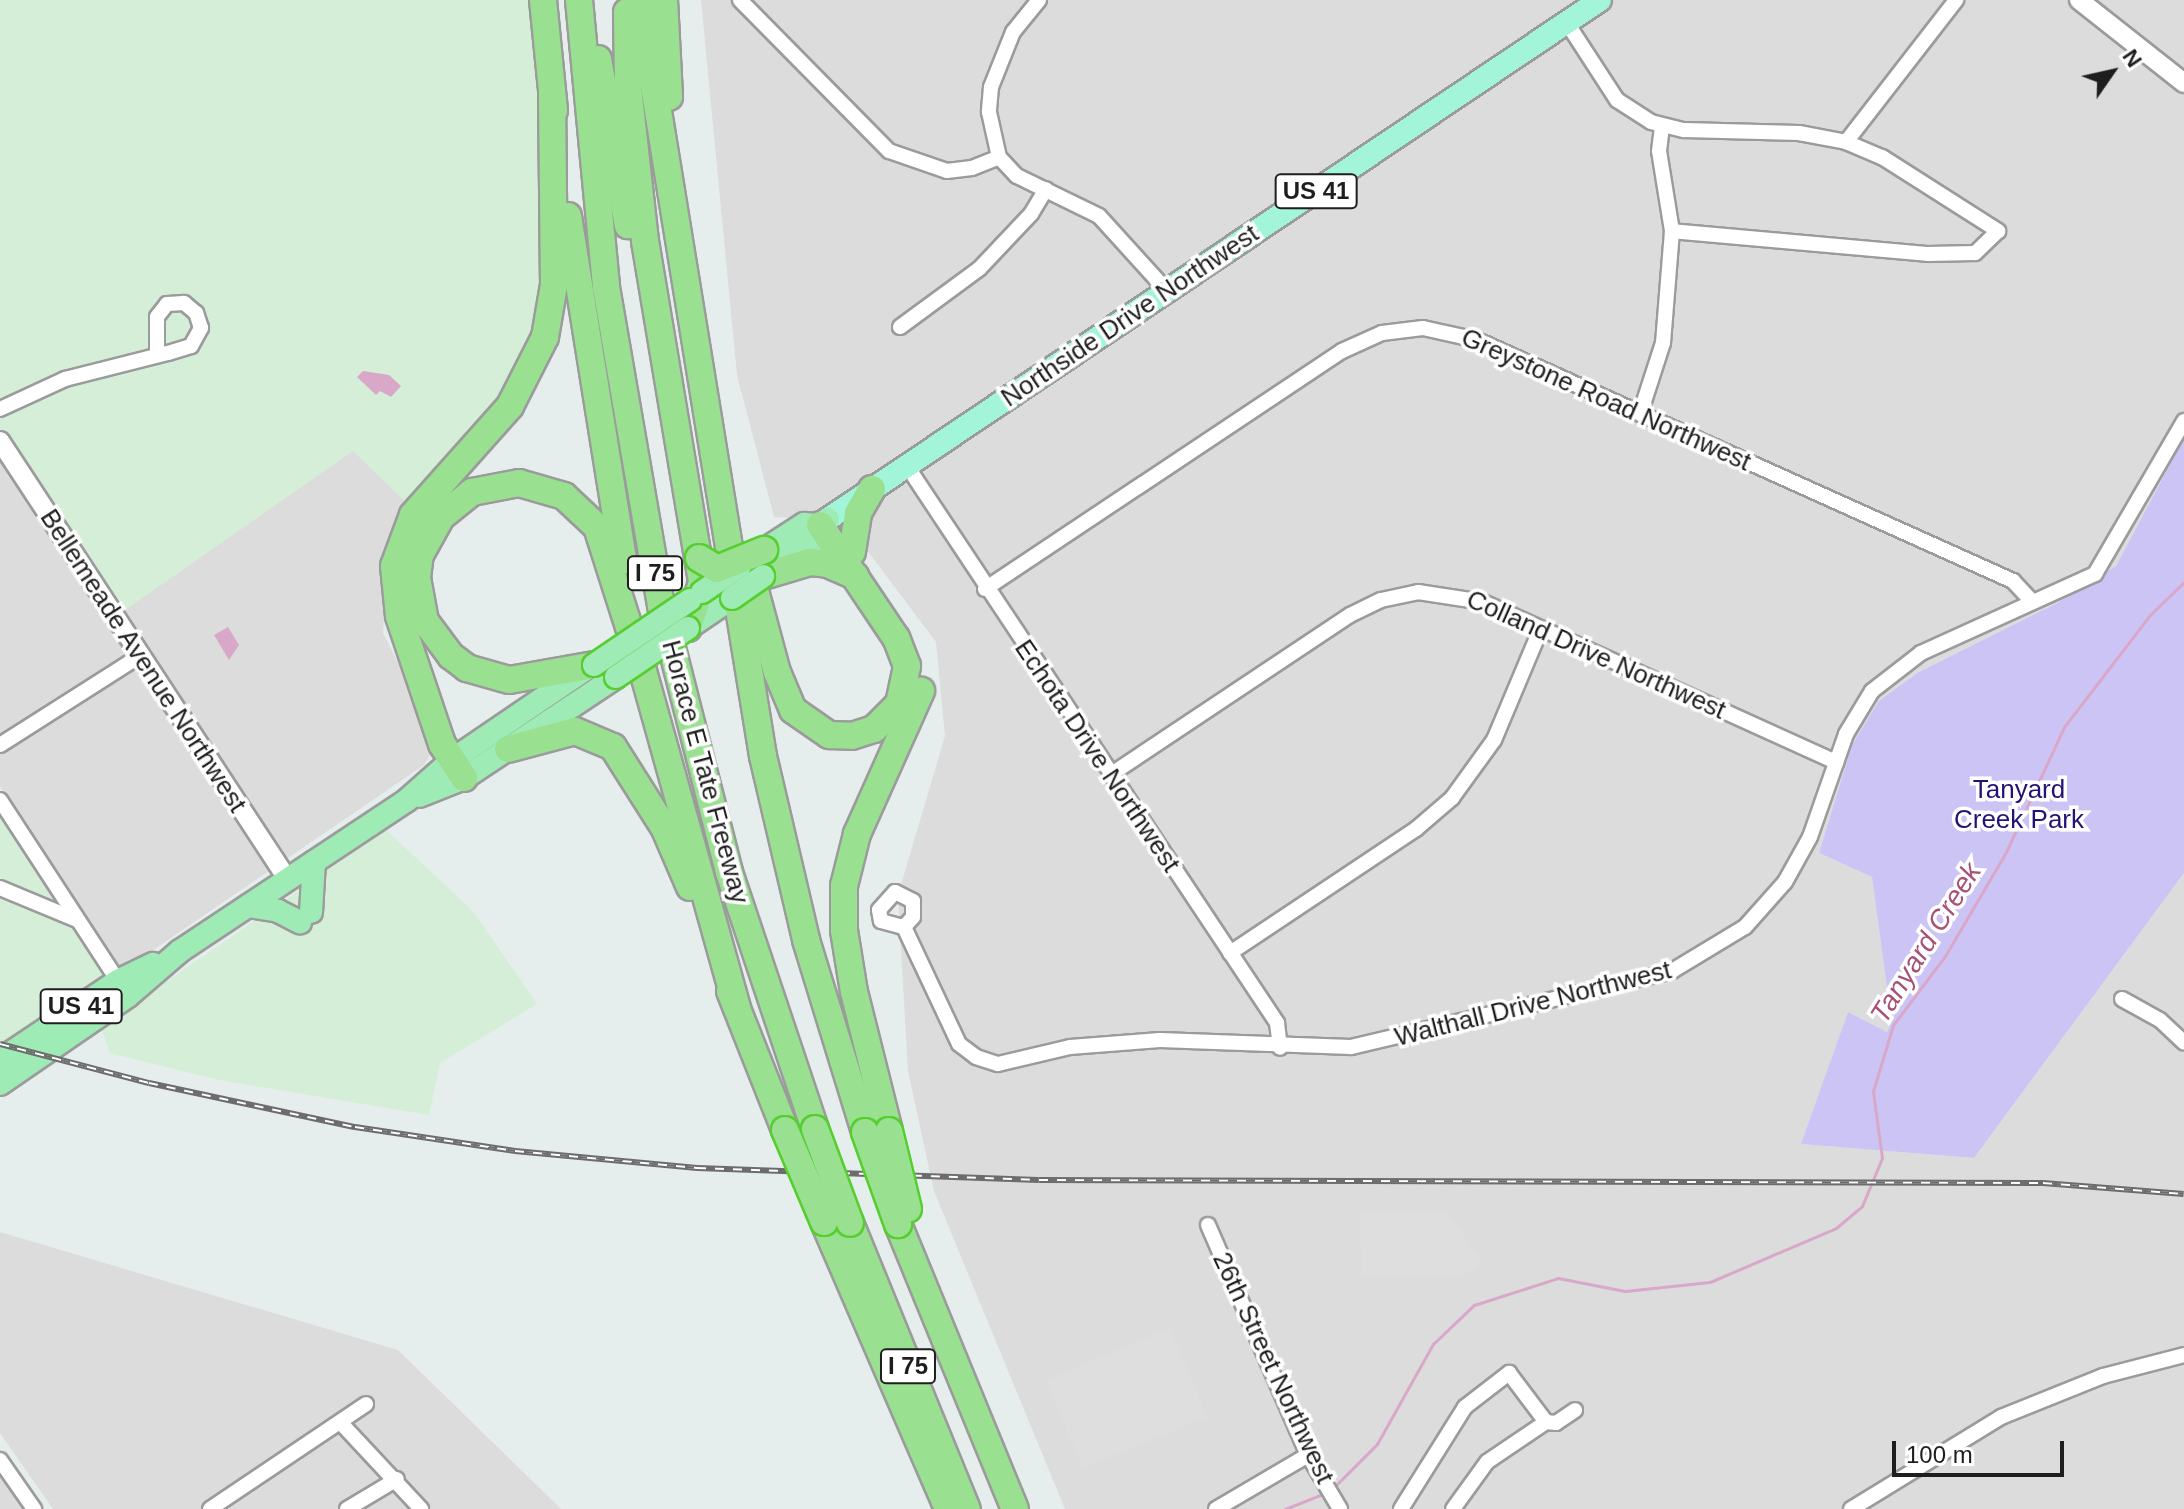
<!DOCTYPE html>
<style>
body{margin:0}
#map{position:relative;width:2184px;height:1509px;overflow:hidden;background:#e5eeec;font-family:Helvetica,sans-serif}
div>[style]{position:absolute}
[style*='--x']{left:calc(var(--x)*1px);top:calc(var(--y)*1px);width:calc(var(--w)*1px);rotate:calc(var(--a)*1deg)}
.residential>*{inset:0;background:#dbdcdb}
.commercial>*{inset:0;background:#d5eed8}
.park>*{inset:0;background:#cdc4f6}
.parking>*{inset:0;background:#dedede}
.water>*{inset:0;background:#d9a8c9}
.stream>*{height:3px;margin:-1.5px;padding:0 1.5px;transform-origin:1.5px;border-radius:1.5px;background:#d9a8c9}
.roads{filter:drop-shadow(2px 0 #9b9b9b) drop-shadow(-2px 0 #9b9b9b) drop-shadow(0 2px #9b9b9b) drop-shadow(0 -2px #9b9b9b)}
.minor>*{height:14px;margin:-7px;padding:0 7px;transform-origin:7px;border-radius:7px;background:#fff}
.tertiary>*{height:18px;margin:-9px;padding:0 9px;transform-origin:9px;border-radius:9px;background:#fff}
.primary>*{height:22px;margin:-11px;padding:0 11px;transform-origin:11px;border-radius:11px;background:#a3f5da}
.trunk>*{height:22px;margin:-11px;padding:0 11px;transform-origin:11px;border-radius:11px;background:#9eebb6}
.motorway>*{height:26px;margin:-13px;padding:0 13px;transform-origin:13px;border-radius:13px;background:#99e191}
.rail>*{height:6px;margin-top:-3px;transform-origin:0;background:repeating-linear-gradient(90deg,#fff 0 9px,#6c6c6c 0 18px);box-sizing:border-box;border-block:2px solid #6c6c6c}
.bridges{filter:drop-shadow(2px 0 #57ce30) drop-shadow(-2px 0 #57ce30) drop-shadow(0 2px #57ce30) drop-shadow(0 -2px #57ce30)}
.trunk-bridge>*{height:22px;margin:-11px;padding:0 11px;transform-origin:11px;border-radius:11px;background:#9eebb6}
.motorway-bridge>*{height:26px;margin:-13px;padding:0 13px;transform-origin:13px;border-radius:13px;background:#99e191}
span{translate:-50% -50%;white-space:nowrap;text-align:center;line-height:1.15;-webkit-text-stroke:7px #fff;paint-order:stroke}
.shield-label span{padding:2px 6px;background:#fff;border:2px solid;border-radius:6px;-webkit-text-stroke-width:0}
.shield-label{font-size:24px;color:#1e1e1e;font-weight:700}
.street-label{font-size:26px;color:#1e1e1e}
.park-label{font-size:26px;color:#241375}
.water-label{font-size:28px;color:#a75174;font-style:italic}
.north{position:absolute;left:2072px;top:32px;width:80px;height:80px;-webkit-text-stroke:6px #fff;paint-order:stroke;rotate:56deg;font-size:22px;font-weight:700;line-height:32px;text-align:center;color:#1e1e1e}
.north::after{content:'';display:block;margin:auto;width:28px;height:36px;background:#1e1e1e;clip-path:polygon(50% 0,100% 100%,50% 72%,0 100%)}
.scale{position:absolute;left:1892px;top:1441px;width:172px;height:36px;box-sizing:border-box;border:4px solid #1e1e1e;border-top:0;padding-left:10px;font-size:24px;line-height:28px;white-space:nowrap;color:#1e1e1e;-webkit-text-stroke:6px #fff;paint-order:stroke}
</style>
<div id="map">
<div class="residential">
<div style="clip-path:polygon(701px 0,2184px 0,2184px 438px,2116px 566px,2057px 603px,1919px 672px,1852px 745px,1819px 853px,1872px 877px,1888px 994px,1900px 1002px,1887px 1032px,1848px 1012px,1802px 1144px,1974px 1158px,2184px 873px,2184px 1509px,1065px 1509px,934px 1191px,908px 1071px,898px 895px,945px 736px,936px 642px,845px 521px,774px 517px,737px 375px)"></div>
<div style="clip-path:polygon(0 430px,117px 615px,353px 450px,418px 514px,389px 548px,383px 633px,438px 742px,424px 765px,121px 972px,0 786px)"></div>
<div style="clip-path:polygon(0 1232px,398px 1350px,561px 1509px,53px 1509px,0 1433px)"></div>
<div style="clip-path:polygon(0 1475px,24px 1509px,0 1509px)"></div>
</div>
<div class="commercial">
<div style="clip-path:polygon(0 0,532px 0,552px 209px,531px 379px,418px 515px,353px 451px,118px 615px,0 429px)"></div>
<div style="clip-path:polygon(0 816px,105px 974px,0 1044px)"></div>
<div style="clip-path:polygon(386px 830px,473px 911px,537px 1004px,440px 1063px,429px 1115px,219px 1080px,110px 1053px,101px 1027px)"></div>
</div>
<div class="park">
<div style="clip-path:polygon(2184px 438px,2184px 873px,1974px 1158px,1801px 1144px,1848px 1012px,1887px 1032px,1900px 1003px,1888px 995px,1872px 877px,1819px 853px,1852px 745px,1879px 701px,1919px 672px,2057px 603px,2116px 566px)"></div>
</div>
<div class="parking">
<div style="clip-path:polygon(1447px 1211px,1482px 1263px,1462px 1275px,1362px 1275px,1359px 1212px)"></div>
<div style="clip-path:polygon(1170px 1328px,1207px 1417px,1083px 1468px,1046px 1380px)"></div>
</div>
<div class="water">
<div style="clip-path:polygon(363px 371px,389px 375px,401px 386px,391px 397px,380px 391px,376px 395px,357px 377px)"></div>
<div style="clip-path:polygon(228px 627px,239px 645px,229px 660px,214px 635px)"></div>
</div>
<div class="stream">
<div style="--x:1334;--y:1487;--w:61;--a:-45"></div>
<div style="--x:1377;--y:1444;--w:115;--a:-60.8"></div>
<div style="--x:1433;--y:1344;--w:57;--a:-43.6"></div>
<div style="--x:1474;--y:1305;--w:88;--a:-17.8"></div>
<div style="--x:1558;--y:1278;--w:68;--a:11"></div>
<div style="--x:1625;--y:1291;--w:85;--a:-6"></div>
<div style="--x:1710;--y:1282;--w:137;--a:-23.2"></div>
<div style="--x:1836;--y:1228;--w:34;--a:-40"></div>
<div style="--x:1862;--y:1206;--w:52;--a:-67.4"></div>
<div style="--x:1882;--y:1158;--w:68;--a:-97.7"></div>
<div style="--x:1873;--y:1091;--w:69;--a:-73.1"></div>
<div style="--x:1893;--y:1025;--w:86;--a:-53"></div>
<div style="--x:1945;--y:956;--w:121;--a:-59.6"></div>
<div style="--x:2006;--y:852;--w:138;--a:-65.1"></div>
<div style="--x:2064;--y:727;--w:141;--a:-52.5"></div>
<div style="--x:2150;--y:615;--w:47;--a:-44.1"></div>
<div style="--x:1285;--y:1509;--w:43;--a:-21.8"></div>
</div>
<div class="roads">
<div class="minor">
<div style="--x:740;--y:0;--w:212;--a:45.4"></div>
<div style="--x:889;--y:151;--w:61;--a:19"></div>
<div style="--x:947;--y:171;--w:25;--a:-7"></div>
<div style="--x:972;--y:168;--w:29;--a:-22"></div>
<div style="--x:1039;--y:0;--w:41;--a:129.1"></div>
<div style="--x:1013;--y:32;--w:59;--a:111.8"></div>
<div style="--x:991;--y:87;--w:25;--a:95"></div>
<div style="--x:989;--y:112;--w:46;--a:77.5"></div>
<div style="--x:999;--y:157;--w:26;--a:47"></div>
<div style="--x:1017;--y:176;--w:91;--a:26"></div>
<div style="--x:1099;--y:216;--w:101;--a:47.8"></div>
<div style="--x:1567;--y:23;--w:92;--a:57"></div>
<div style="--x:1617;--y:100;--w:40;--a:32.9"></div>
<div style="--x:1651;--y:122;--w:34;--a:14"></div>
<div style="--x:1684;--y:130;--w:115;--a:1.5"></div>
<div style="--x:1799;--y:133;--w:48;--a:10.8"></div>
<div style="--x:1846;--y:142;--w:39;--a:23"></div>
<div style="--x:1882;--y:157;--w:138;--a:32.5"></div>
<div style="--x:1998;--y:231;--w:32;--a:136"></div>
<div style="--x:1975;--y:253;--w:47;--a:178.8"></div>
<div style="--x:1928;--y:254;--w:257;--a:-174.9"></div>
<div style="--x:1846;--y:142;--w:180;--a:-52.2"></div>
<div style="--x:900;--y:327;--w:98;--a:-36.3"></div>
<div style="--x:979;--y:269;--w:76;--a:-46.6"></div>
<div style="--x:1031;--y:214;--w:29;--a:-59"></div>
<div style="--x:0;--y:409;--w:72;--a:-24.8"></div>
<div style="--x:65;--y:379;--w:106;--a:-14.2"></div>
<div style="--x:168;--y:353;--w:24;--a:-17"></div>
<div style="--x:191;--y:346;--w:21;--a:-61"></div>
<div style="--x:201;--y:328;--w:16;--a:-108"></div>
<div style="--x:196;--y:313;--w:16;--a:-140"></div>
<div style="--x:184;--y:303;--w:17;--a:177"></div>
<div style="--x:167;--y:304;--w:16;--a:128"></div>
<div style="--x:157;--y:317;--w:38;--a:90"></div>
<div style="--x:1640;--y:414;--w:75;--a:-72.1"></div>
<div style="--x:1663;--y:343;--w:112;--a:-85.4"></div>
<div style="--x:1672;--y:231;--w:81;--a:-99.2"></div>
<div style="--x:1659;--y:151;--w:25;--a:-83"></div>
<div style="--x:907;--y:466;--w:669;--a:56.4"></div>
<div style="--x:1277;--y:1023;--w:25;--a:83"></div>
<div style="--x:985;--y:589;--w:429;--a:-33.7"></div>
<div style="--x:1342;--y:351;--w:44;--a:-24.2"></div>
<div style="--x:1382;--y:333;--w:41;--a:-7"></div>
<div style="--x:1423;--y:328;--w:55;--a:12.5"></div>
<div style="--x:1477;--y:340;--w:588;--a:24.21"></div>
<div style="--x:2013;--y:581;--w:26;--a:47"></div>
<div style="--x:0;--y:745;--w:164;--a:-32.5"></div>
<div style="--x:1110;--y:775;--w:288;--a:-33.7"></div>
<div style="--x:1350;--y:615;--w:34;--a:-26"></div>
<div style="--x:1381;--y:600;--w:38;--a:-12"></div>
<div style="--x:1418;--y:592;--w:66;--a:8.7"></div>
<div style="--x:1483;--y:602;--w:388;--a:24.4"></div>
<div style="--x:0;--y:800;--w:216;--a:56.9"></div>
<div style="--x:0;--y:888;--w:83;--a:22.6"></div>
<div style="--x:904;--y:927;--w:13;--a:-48"></div>
<div style="--x:913;--y:917;--w:16;--a:-90"></div>
<div style="--x:913;--y:901;--w:20;--a:-153"></div>
<div style="--x:895;--y:892;--w:24;--a:132"></div>
<div style="--x:879;--y:910;--w:11;--a:80"></div>
<div style="--x:881;--y:921;--w:24;--a:15"></div>
<div style="--x:904;--y:927;--w:129;--a:64.8"></div>
<div style="--x:959;--y:1044;--w:21;--a:37"></div>
<div style="--x:976;--y:1057;--w:23;--a:18"></div>
<div style="--x:998;--y:1064;--w:74;--a:-13.3"></div>
<div style="--x:1070;--y:1047;--w:90;--a:-4.4"></div>
<div style="--x:1160;--y:1040;--w:191;--a:2.1"></div>
<div style="--x:1351;--y:1047;--w:330;--a:-13.3"></div>
<div style="--x:1672;--y:971;--w:85;--a:-31.1"></div>
<div style="--x:1745;--y:927;--w:60;--a:-48.4"></div>
<div style="--x:1785;--y:882;--w:51;--a:-60.9"></div>
<div style="--x:1810;--y:837;--w:109;--a:-70.7"></div>
<div style="--x:1846;--y:734;--w:50;--a:-58.8"></div>
<div style="--x:1872;--y:691;--w:62;--a:-37.8"></div>
<div style="--x:1921;--y:653;--w:191;--a:-24.4"></div>
<div style="--x:2095;--y:574;--w:177;--a:-59.8"></div>
<div style="--x:1230;--y:953;--w:224;--a:-33.7"></div>
<div style="--x:1416;--y:829;--w:48;--a:-40.7"></div>
<div style="--x:1452;--y:798;--w:72;--a:-54.1"></div>
<div style="--x:1494;--y:740;--w:121;--a:-67.2"></div>
<div style="--x:2122;--y:999;--w:43;--a:28.9"></div>
<div style="--x:2160;--y:1020;--w:33;--a:43"></div>
<div style="--x:1208;--y:1225;--w:251;--a:66.5"></div>
<div style="--x:1308;--y:1455;--w:63;--a:59.3"></div>
<div style="--x:340;--y:1422;--w:119;--a:47"></div>
<div style="--x:1546;--y:1422;--w:10;--a:6"></div>
<div style="--x:1556;--y:1423;--w:23;--a:-34"></div>
<div style="--x:0;--y:1460;--w:60;--a:55.2"></div>
<div style="--x:210;--y:1509;--w:188;--a:-33.9"></div>
<div style="--x:347;--y:1509;--w:58;--a:-31"></div>
<div style="--x:1216;--y:1509;--w:107;--a:-30.4"></div>
<div style="--x:1401;--y:1509;--w:120;--a:-57.9"></div>
<div style="--x:1465;--y:1407;--w:56;--a:-37.7"></div>
<div style="--x:1509;--y:1373;--w:61;--a:52.9"></div>
<div style="--x:1546;--y:1422;--w:71;--a:145.9"></div>
<div style="--x:1487;--y:1462;--w:58;--a:125.9"></div>
<div style="--x:1851;--y:1509;--w:176;--a:-31.5"></div>
<div style="--x:2001;--y:1417;--w:110;--a:-21.9"></div>
<div style="--x:2103;--y:1376;--w:84;--a:-14.5"></div>
</div>
<div class="tertiary">
<div style="--x:2079;--y:0;--w:134;--a:38.3"></div>
<div style="--x:0;--y:441;--w:525;--a:56.73"></div>
</div>
<div class="primary">
<div style="--x:828;--y:519;--w:930;--a:-33.91"></div>
</div>
<div class="trunk">
<div style="--x:764;--y:550;--w:48;--a:-33"></div>
<div style="--x:804;--y:524;--w:16;--a:4"></div>
<div style="--x:775;--y:568;--w:46;--a:-34.4"></div>
<div style="--x:813;--y:542;--w:18;--a:-68"></div>
<div style="--x:820;--y:525;--w:10;--a:-37"></div>
<div style="--x:688;--y:628;--w:53;--a:-34.3"></div>
<div style="--x:419;--y:796;--w:48;--a:-21.8"></div>
<div style="--x:464;--y:778;--w:182;--a:-33.6"></div>
<div style="--x:248;--y:906;--w:30;--a:9"></div>
<div style="--x:278;--y:911;--w:25;--a:27"></div>
<div style="--x:311;--y:912;--w:50;--a:-86.6"></div>
<div style="--x:0;--y:1060;--w:142;--a:-33.8"></div>
<div style="--x:118;--y:981;--w:39;--a:-26"></div>
<div style="--x:0;--y:1084;--w:155;--a:-34.5"></div>
<div style="--x:128;--y:996;--w:69;--a:-40.9"></div>
<div style="--x:180;--y:951;--w:273;--a:-33.6"></div>
<div style="--x:407;--y:800;--w:60;--a:-41.6"></div>
<div style="--x:452;--y:760;--w:166;--a:-34.2"></div>
</div>
<div class="motorway">
<div style="--x:543;--y:0;--w:111;--a:84.3"></div>
<div style="--x:579;--y:0;--w:288;--a:84.6"></div>
<div style="--x:606;--y:287;--w:323;--a:80.2"></div>
<div style="--x:661;--y:605;--w:276;--a:75.7"></div>
<div style="--x:729;--y:872;--w:271;--a:71.5"></div>
<div style="--x:640;--y:0;--w:766;--a:80.76"></div>
<div style="--x:763;--y:756;--w:189;--a:76.8"></div>
<div style="--x:806;--y:940;--w:201;--a:72.9"></div>
<div style="--x:664;--y:0;--w:97;--a:87"></div>
<div style="--x:627;--y:12;--w:75;--a:89.2"></div>
<div style="--x:628;--y:87;--w:155;--a:83.7"></div>
<div style="--x:645;--y:241;--w:346;--a:80.5"></div>
<div style="--x:702;--y:582;--w:48;--a:106.9"></div>
<div style="--x:598;--y:59;--w:169;--a:79.8"></div>
<div style="--x:568;--y:216;--w:349;--a:80.9"></div>
<div style="--x:852;--y:552;--w:39;--a:-81"></div>
<div style="--x:858;--y:513;--w:28;--a:-60"></div>
<div style="--x:747;--y:561;--w:115;--a:74.9"></div>
<div style="--x:777;--y:672;--w:41;--a:67.2"></div>
<div style="--x:793;--y:710;--w:44;--a:34.8"></div>
<div style="--x:829;--y:735;--w:23;--a:2"></div>
<div style="--x:852;--y:736;--w:23;--a:-18"></div>
<div style="--x:874;--y:729;--w:35;--a:-45"></div>
<div style="--x:899;--y:704;--w:39;--a:-78"></div>
<div style="--x:907;--y:666;--w:30;--a:-111"></div>
<div style="--x:896;--y:638;--w:136;--a:-123.9"></div>
<div style="--x:763;--y:576;--w:49;--a:-16.6"></div>
<div style="--x:810;--y:562;--w:18;--a:6"></div>
<div style="--x:828;--y:564;--w:30;--a:24"></div>
<div style="--x:594;--y:665;--w:86;--a:170"></div>
<div style="--x:509;--y:680;--w:44;--a:-164.1"></div>
<div style="--x:467;--y:668;--w:20;--a:-143"></div>
<div style="--x:451;--y:656;--w:44;--a:-126.6"></div>
<div style="--x:425;--y:621;--w:44;--a:-100.5"></div>
<div style="--x:417;--y:578;--w:23;--a:-83"></div>
<div style="--x:420;--y:555;--w:43;--a:-61.1"></div>
<div style="--x:441;--y:517;--w:40;--a:-39"></div>
<div style="--x:472;--y:492;--w:48;--a:-10.8"></div>
<div style="--x:519;--y:483;--w:47;--a:16.1"></div>
<div style="--x:564;--y:496;--w:45;--a:43.2"></div>
<div style="--x:597;--y:527;--w:151;--a:72.3"></div>
<div style="--x:643;--y:671;--w:349;--a:74.4"></div>
<div style="--x:508;--y:749;--w:69;--a:-15"></div>
<div style="--x:575;--y:731;--w:41;--a:22.8"></div>
<div style="--x:613;--y:747;--w:97;--a:57.6"></div>
<div style="--x:665;--y:829;--w:63;--a:66.7"></div>
<div style="--x:464;--y:778;--w:40;--a:-122.9"></div>
<div style="--x:442;--y:744;--w:135;--a:-108.6"></div>
<div style="--x:399;--y:616;--w:50;--a:-95.7"></div>
<div style="--x:394;--y:566;--w:54;--a:-69.6"></div>
<div style="--x:413;--y:515;--w:146;--a:-48.3"></div>
<div style="--x:510;--y:406;--w:77;--a:-63.1"></div>
<div style="--x:545;--y:337;--w:53;--a:-80.2"></div>
<div style="--x:554;--y:285;--w:189;--a:-90.6"></div>
<div style="--x:730;--y:991;--w:149;--a:68.4"></div>
<div style="--x:889;--y:1131;--w:143;--a:-104.1"></div>
<div style="--x:854;--y:992;--w:63;--a:-99.2"></div>
<div style="--x:844;--y:930;--w:44;--a:-90"></div>
<div style="--x:844;--y:886;--w:54;--a:-76"></div>
<div style="--x:857;--y:834;--w:157;--a:-65.9"></div>
<div style="--x:824;--y:1222;--w:313;--a:66.6"></div>
<div style="--x:850;--y:1223;--w:309;--a:67.8"></div>
<div style="--x:898;--y:1224;--w:308;--a:67.7"></div>
</div>
</div>
<div class="rail">
<div style="--x:0;--y:1044;--w:154;--a:14.7"></div>
<div style="--x:149;--y:1083;--w:211;--a:12.1"></div>
<div style="--x:355;--y:1127;--w:162;--a:8.5"></div>
<div style="--x:515;--y:1151;--w:183;--a:5.3"></div>
<div style="--x:697;--y:1168;--w:342;--a:2"></div>
<div style="--x:1039;--y:1180;--w:1004;--a:0.17"></div>
<div style="--x:2043;--y:1183;--w:141;--a:4.5"></div>
</div>
<div class="bridges">
<div class="trunk-bridge">
<div style="--x:702;--y:592;--w:46;--a:-34.4"></div>
<div style="--x:732;--y:598;--w:38;--a:-35"></div>
<div style="--x:594;--y:665;--w:116;--a:-34.1"></div>
<div style="--x:616;--y:677;--w:87;--a:-34.2"></div>
</div>
<div class="motorway-bridge">
<div style="--x:699;--y:558;--w:21;--a:31"></div>
<div style="--x:717;--y:569;--w:51;--a:-22"></div>
<div style="--x:815;--y:1129;--w:100;--a:69.6"></div>
<div style="--x:785;--y:1130;--w:100;--a:67"></div>
<div style="--x:889;--y:1131;--w:80;--a:76.3"></div>
<div style="--x:865;--y:1132;--w:98;--a:70.3"></div>
</div>
</div>
<div class="shield-label">
<span style="left:1316px;top:191px">US 41</span>
<span style="left:655px;top:573px">I 75</span>
<span style="left:81px;top:1006px">US 41</span>
<span style="left:908px;top:1366px">I 75</span>
</div>
<div class="street-label">
<span style="left:1130px;top:316px;rotate:-34deg">Northside Drive Northwest</span>
<span style="left:1606px;top:400px;rotate:24deg">Greystone Road Northwest</span>
<span style="left:1596px;top:655px;rotate:24deg">Colland Drive Northwest</span>
<span style="left:143px;top:661px;rotate:57deg">Bellemeade Avenue Northwest</span>
<span style="left:1097px;top:756px;rotate:56deg">Echota Drive Northwest</span>
<span style="left:705px;top:772px;rotate:75deg">Horace E Tate Freeway</span>
<span style="left:1533px;top:1004px;rotate:-14deg">Walthall Drive Northwest</span>
<span style="left:1273px;top:1368px;rotate:65deg">26th Street Northwest</span>
</div>
<div class="park-label">
<span style="left:2019px;top:805px">Tanyard<br>Creek Park</span>
</div>
<div class="water-label">
<span style="left:1926px;top:943px;rotate:-58deg">Tanyard Creek</span>
</div>
<div class="north">N</div>
<div class="scale">100 m</div>
</div>
